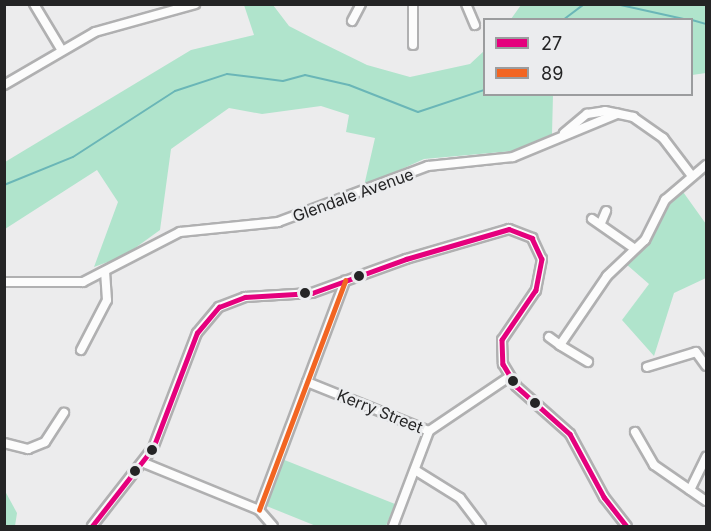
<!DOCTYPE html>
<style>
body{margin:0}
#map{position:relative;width:711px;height:531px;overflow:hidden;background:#ececed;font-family:Inter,sans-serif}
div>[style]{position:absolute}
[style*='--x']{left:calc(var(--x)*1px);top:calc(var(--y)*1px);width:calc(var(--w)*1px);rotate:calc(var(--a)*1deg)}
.green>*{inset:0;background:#b0e4cc}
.stream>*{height:2px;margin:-1px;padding:0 1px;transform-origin:1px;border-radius:1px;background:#6ab6b7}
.roads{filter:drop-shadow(2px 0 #b0b0b1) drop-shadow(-2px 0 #b0b0b1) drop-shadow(0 2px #b0b0b1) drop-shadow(0 -2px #b0b0b1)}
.street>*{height:8px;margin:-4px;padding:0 4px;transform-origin:4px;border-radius:4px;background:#fcfcfc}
.bus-1>*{height:4.5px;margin:-2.25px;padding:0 2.25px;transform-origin:2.25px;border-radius:2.25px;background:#e5007d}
.bus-2>*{height:4.5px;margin:-2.25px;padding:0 2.25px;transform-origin:2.25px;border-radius:2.25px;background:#f26522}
.dots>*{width:16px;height:16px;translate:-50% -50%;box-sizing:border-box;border:3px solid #ebecee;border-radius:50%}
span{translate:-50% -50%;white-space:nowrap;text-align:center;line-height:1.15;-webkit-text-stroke:5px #ebecee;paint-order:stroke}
.street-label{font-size:16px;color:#242425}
.frame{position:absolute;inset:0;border:6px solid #242425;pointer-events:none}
.legend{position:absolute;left:483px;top:18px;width:210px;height:78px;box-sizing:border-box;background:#ebecee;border:2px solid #9b9c9e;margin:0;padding:8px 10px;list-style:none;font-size:18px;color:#242425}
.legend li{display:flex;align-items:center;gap:12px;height:30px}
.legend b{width:30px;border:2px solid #9b9c9e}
</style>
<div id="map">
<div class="green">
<div style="clip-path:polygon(244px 5px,273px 5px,289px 26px,316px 40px,367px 65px,410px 77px,470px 64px,484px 51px,484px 94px,553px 95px,552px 134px,514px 151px,424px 159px,364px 186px,375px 138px,346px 132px,349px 115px,321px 106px,262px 114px,229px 108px,171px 149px,160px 230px,124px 256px,94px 267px,118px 202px,97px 170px,5px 229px,5px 162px,191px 50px,254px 35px)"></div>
<div style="clip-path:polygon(521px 5px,706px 5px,706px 73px,692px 75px,692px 20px,511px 19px)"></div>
<div style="clip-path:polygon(681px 189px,706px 224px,706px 357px,706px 278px,674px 293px,654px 356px,622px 320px,649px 284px,626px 264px,648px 241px,668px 202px)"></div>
<div style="clip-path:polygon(282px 459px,395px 504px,386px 526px,316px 526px,264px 505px)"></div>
<div style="clip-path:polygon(5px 491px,17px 513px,15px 526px,5px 526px)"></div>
</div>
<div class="stream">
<div style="--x:616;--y:4;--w:74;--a:12.5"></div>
<div style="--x:563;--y:20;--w:26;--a:-37"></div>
<div style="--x:692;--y:20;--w:15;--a:16"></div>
<div style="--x:4;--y:185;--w:74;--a:-22.1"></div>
<div style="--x:73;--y:157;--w:121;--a:-32.9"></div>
<div style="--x:175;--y:91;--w:55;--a:-18.1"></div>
<div style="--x:227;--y:74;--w:56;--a:7.1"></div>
<div style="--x:283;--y:81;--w:23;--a:-15"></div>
<div style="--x:305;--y:75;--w:45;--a:12.8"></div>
<div style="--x:349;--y:85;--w:74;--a:21.4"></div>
<div style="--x:418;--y:112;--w:70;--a:-18.4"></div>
</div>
<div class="roads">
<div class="street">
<div style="--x:34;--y:4;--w:52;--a:59"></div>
<div style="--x:413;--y:4;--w:41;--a:90"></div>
<div style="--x:466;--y:4;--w:23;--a:67"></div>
<div style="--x:352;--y:21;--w:19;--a:-62"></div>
<div style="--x:4;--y:85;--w:105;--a:-30.2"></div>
<div style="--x:95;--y:32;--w:104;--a:-15.6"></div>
<div style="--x:564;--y:133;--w:30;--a:-40"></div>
<div style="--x:587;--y:114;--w:18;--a:-9"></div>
<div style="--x:605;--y:111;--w:29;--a:12"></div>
<div style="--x:633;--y:117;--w:37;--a:35"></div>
<div style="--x:663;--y:138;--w:48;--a:52.7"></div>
<div style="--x:592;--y:219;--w:52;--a:34.9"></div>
<div style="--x:601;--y:223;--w:13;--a:-67"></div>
<div style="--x:4;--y:282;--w:79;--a:0"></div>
<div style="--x:83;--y:282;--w:109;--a:-27.3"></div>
<div style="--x:180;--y:232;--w:99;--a:-5.8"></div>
<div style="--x:278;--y:222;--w:160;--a:-20.5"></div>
<div style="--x:428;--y:166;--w:85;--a:-6"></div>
<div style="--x:513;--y:157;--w:113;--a:-22.5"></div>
<div style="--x:549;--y:337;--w:14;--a:36"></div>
<div style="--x:81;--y:350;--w:56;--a:-62.5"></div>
<div style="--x:107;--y:300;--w:28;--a:-94"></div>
<div style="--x:588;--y:362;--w:33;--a:-149"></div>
<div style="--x:560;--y:345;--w:83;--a:-55.7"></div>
<div style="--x:607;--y:276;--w:52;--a:-43.5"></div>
<div style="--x:645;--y:240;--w:45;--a:-63.4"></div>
<div style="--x:665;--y:200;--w:54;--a:-40.5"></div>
<div style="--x:647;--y:367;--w:51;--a:-17"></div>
<div style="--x:696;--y:352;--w:17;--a:54"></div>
<div style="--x:307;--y:382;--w:131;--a:21.9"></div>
<div style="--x:429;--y:431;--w:97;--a:-34"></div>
<div style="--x:635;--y:432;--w:38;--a:60"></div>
<div style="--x:654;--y:465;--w:63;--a:34.7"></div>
<div style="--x:4;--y:443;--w:25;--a:14"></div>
<div style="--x:28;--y:449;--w:18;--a:-22"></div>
<div style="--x:45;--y:442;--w:35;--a:-57"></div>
<div style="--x:144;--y:463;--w:124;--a:22.2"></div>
<div style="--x:259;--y:510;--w:21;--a:49"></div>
<div style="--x:415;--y:470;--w:53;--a:31.9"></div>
<div style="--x:460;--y:498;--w:35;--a:53"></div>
<div style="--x:690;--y:490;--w:37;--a:-64"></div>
<div style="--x:259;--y:510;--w:245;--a:-69.4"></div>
<div style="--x:92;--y:526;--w:99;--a:-52"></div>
<div style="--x:153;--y:448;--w:123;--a:-69.1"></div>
<div style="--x:197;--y:333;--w:34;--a:-50"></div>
<div style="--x:219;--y:307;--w:28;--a:-21"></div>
<div style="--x:245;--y:297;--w:67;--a:-3.4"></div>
<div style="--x:312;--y:293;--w:100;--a:-19.9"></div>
<div style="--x:406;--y:259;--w:107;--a:-16.2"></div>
<div style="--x:509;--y:229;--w:25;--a:21"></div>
<div style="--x:532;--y:238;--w:23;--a:65"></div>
<div style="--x:542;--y:259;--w:32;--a:101"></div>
<div style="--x:536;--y:290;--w:60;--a:124.2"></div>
<div style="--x:502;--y:340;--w:24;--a:88"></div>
<div style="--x:503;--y:364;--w:26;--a:59"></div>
<div style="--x:516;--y:386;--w:72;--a:41.6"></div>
<div style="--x:570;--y:434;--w:72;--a:61.6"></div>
<div style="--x:604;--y:497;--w:37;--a:52"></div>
<div style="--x:393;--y:526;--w:102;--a:-69.2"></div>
</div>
</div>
<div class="bus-1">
<div style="--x:92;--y:526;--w:99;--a:-52"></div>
<div style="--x:153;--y:448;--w:123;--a:-69.1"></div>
<div style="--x:197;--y:333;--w:34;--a:-50"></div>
<div style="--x:219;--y:307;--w:28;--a:-21"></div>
<div style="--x:245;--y:297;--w:67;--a:-3.4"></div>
<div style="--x:312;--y:293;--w:100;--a:-19.9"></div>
<div style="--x:406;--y:259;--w:107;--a:-16.2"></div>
<div style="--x:509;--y:229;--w:25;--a:21"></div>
<div style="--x:532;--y:238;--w:23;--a:65"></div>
<div style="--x:542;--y:259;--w:32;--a:101"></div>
<div style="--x:536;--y:290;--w:60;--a:124.2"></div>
<div style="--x:502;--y:340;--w:24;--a:88"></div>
<div style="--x:503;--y:364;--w:26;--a:59"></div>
<div style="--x:516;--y:386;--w:72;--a:41.6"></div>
<div style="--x:570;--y:434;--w:72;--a:61.6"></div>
<div style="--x:604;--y:497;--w:37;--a:52"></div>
</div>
<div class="bus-2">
<div style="--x:259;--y:510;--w:245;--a:-69.4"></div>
</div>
<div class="dots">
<div style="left:359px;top:276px;background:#242425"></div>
<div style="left:305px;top:293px;background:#242425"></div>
<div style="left:513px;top:381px;background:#242425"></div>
<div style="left:535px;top:403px;background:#242425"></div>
<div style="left:152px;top:450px;background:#242425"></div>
<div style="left:135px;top:471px;background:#242425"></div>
</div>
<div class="street-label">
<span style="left:353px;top:195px;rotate:-20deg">Glendale Avenue</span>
<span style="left:380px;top:411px;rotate:22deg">Kerry Street</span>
</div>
<div class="frame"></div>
<ul class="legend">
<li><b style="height:8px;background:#e5007d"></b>27</li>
<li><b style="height:8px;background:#f26522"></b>89</li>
</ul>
</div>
